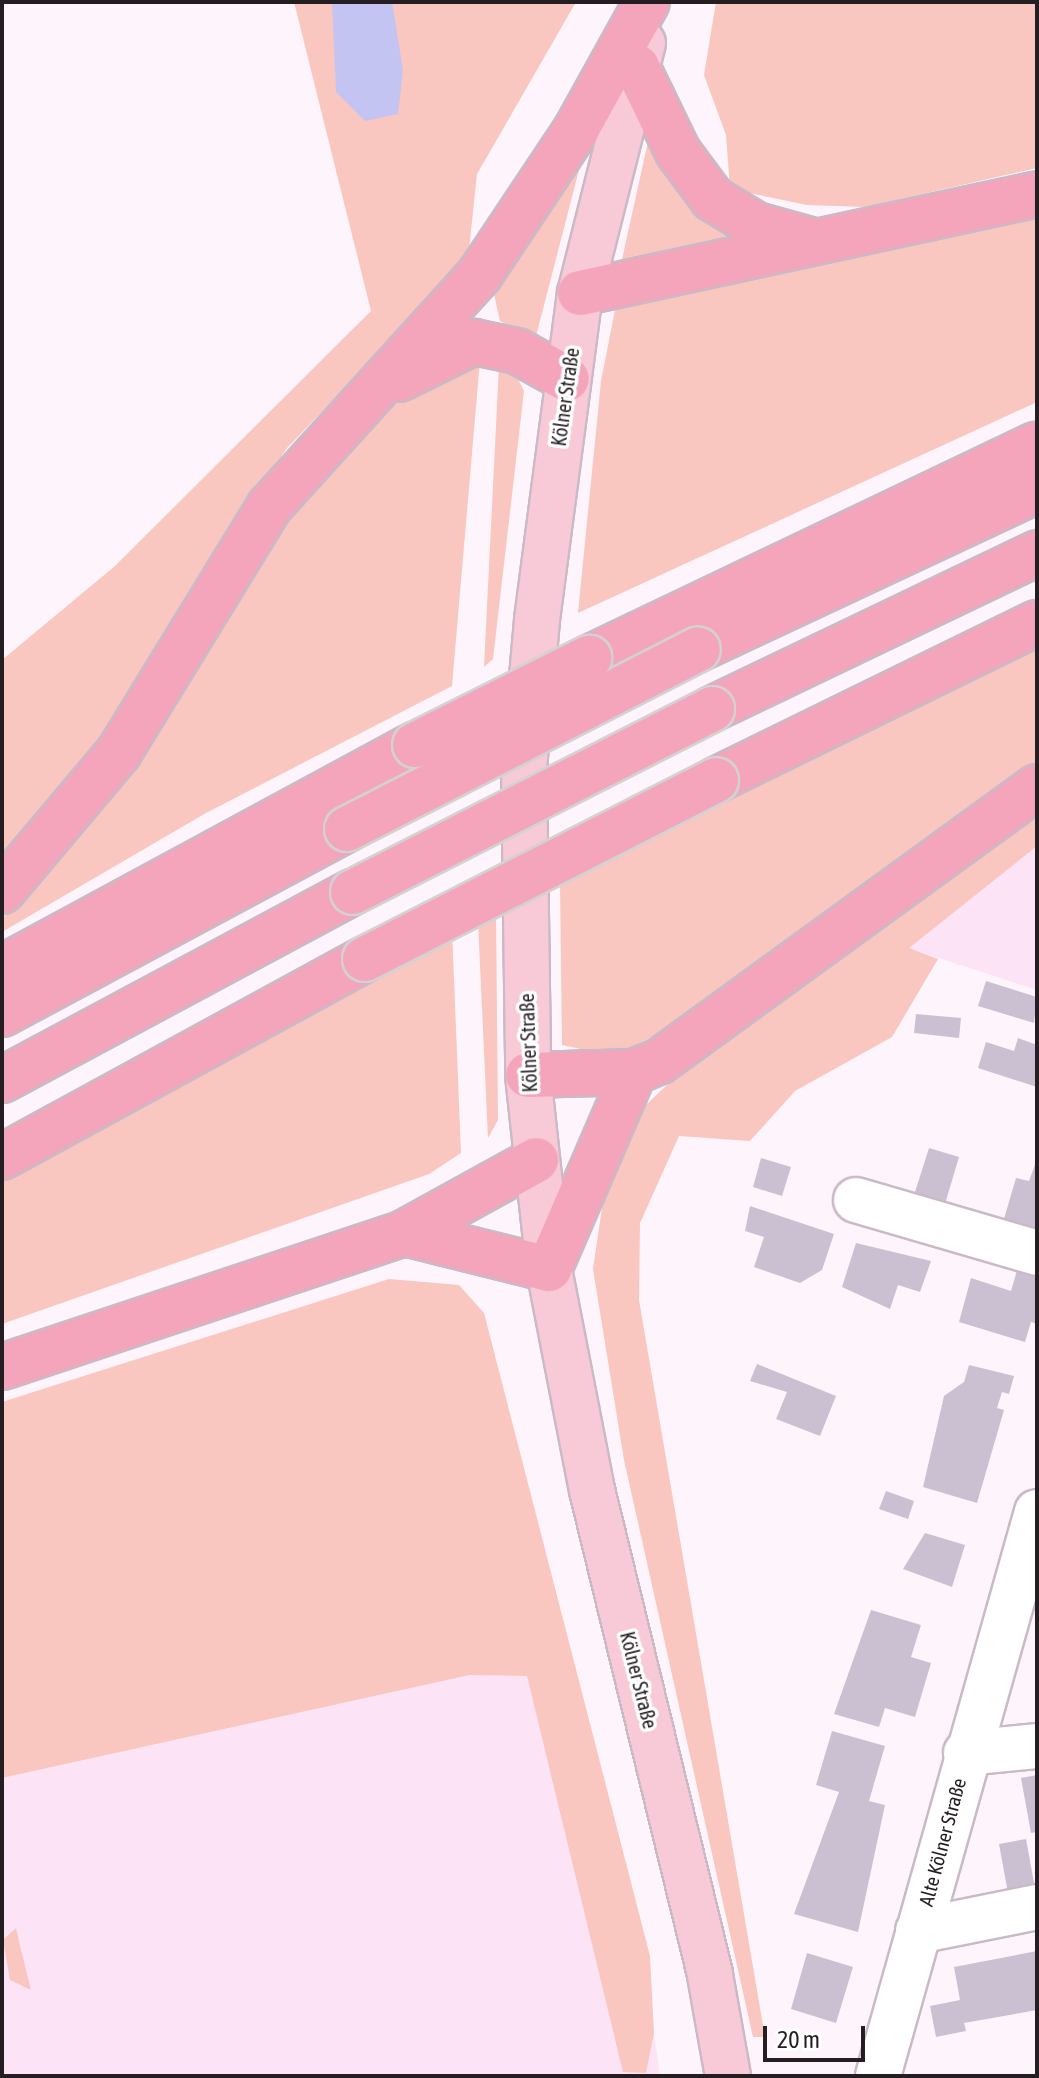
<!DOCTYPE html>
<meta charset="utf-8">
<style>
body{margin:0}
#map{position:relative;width:1039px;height:2078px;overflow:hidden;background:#fdf5fb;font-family:"Asap Condensed",sans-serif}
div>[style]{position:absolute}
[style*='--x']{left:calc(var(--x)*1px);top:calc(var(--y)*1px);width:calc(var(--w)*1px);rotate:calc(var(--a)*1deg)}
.built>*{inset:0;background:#fce3f6}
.green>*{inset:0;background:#fac6c0}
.water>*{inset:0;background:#c4c4f2}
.building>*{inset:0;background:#cac0d2}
.roads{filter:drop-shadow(2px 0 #cbb9c6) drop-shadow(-2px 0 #cbb9c6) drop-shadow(0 2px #cbb9c6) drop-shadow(0 -2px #cbb9c6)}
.minor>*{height:44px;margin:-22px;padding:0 22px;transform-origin:22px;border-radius:22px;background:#fff}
.major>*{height:44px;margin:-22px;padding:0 22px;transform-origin:22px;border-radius:22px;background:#f8c9d7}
.highway>*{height:44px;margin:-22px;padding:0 22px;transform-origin:22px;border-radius:22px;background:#f4a5bc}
.bridges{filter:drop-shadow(2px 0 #d3d2d3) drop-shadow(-2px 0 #d3d2d3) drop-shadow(0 2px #d3d2d3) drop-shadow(0 -2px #d3d2d3)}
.highway-bridge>*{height:44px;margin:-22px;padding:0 22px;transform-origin:22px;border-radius:22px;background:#f4a5bc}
span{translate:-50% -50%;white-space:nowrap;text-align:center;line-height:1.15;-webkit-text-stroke:7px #fff;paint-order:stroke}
.street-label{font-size:20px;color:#241d22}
.frame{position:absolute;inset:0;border:4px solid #241d22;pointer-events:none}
.scale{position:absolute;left:763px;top:2026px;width:102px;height:36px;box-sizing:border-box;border:4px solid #241d22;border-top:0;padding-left:10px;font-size:24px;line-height:28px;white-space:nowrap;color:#241d22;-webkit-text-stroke:6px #fff;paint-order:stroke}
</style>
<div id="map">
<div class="built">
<div style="clip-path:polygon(1037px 846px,1037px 990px,908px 948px)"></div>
<div style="clip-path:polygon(470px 1675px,527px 1676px,654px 2033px,660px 2076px,2px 2076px,2px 1778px)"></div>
</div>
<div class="green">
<div style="clip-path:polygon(294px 2px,576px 2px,477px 174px,468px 259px,287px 448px,196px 579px,109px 728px,2px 861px,2px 660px,115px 566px,371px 311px)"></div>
<div style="clip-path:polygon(716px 2px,1037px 2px,1037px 168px,865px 207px,807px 205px,730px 189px,726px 135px,704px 75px)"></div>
<div style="clip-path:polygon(651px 128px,767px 243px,619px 273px)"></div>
<div style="clip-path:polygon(587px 139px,535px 340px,500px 321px,491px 281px)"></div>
<div style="clip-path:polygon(1037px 216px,1037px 402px,578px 613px,601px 381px,617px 300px)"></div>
<div style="clip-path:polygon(480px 360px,452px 686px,206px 813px,2px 932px,2px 919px,85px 830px,134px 763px,241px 581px,317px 476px,413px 387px)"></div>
<div style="clip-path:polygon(499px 365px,515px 373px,524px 391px,493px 659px,484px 667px)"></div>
<div style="clip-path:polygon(1037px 649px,1037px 766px,690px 1018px,613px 1056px,562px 1045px,560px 882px)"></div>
<div style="clip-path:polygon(1037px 810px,1037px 846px,909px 948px,938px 959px,892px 1037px,795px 1091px,750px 1141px,679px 1136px,640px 1223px,639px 1300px,765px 2037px,753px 2037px,624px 1460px,593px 1269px,608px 1167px,628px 1122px,707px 1047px,838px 960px)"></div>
<div style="clip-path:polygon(496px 911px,498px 1120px,488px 1138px,478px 921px)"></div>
<div style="clip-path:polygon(452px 930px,461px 1153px,429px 1174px,2px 1324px,2px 1182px)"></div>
<div style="clip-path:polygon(389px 1279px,459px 1285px,484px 1313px,650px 1956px,654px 2033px,646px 2073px,623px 2072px,527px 1676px,470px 1675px,2px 1778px,2px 1402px)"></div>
<div style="clip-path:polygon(16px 1928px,21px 1950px,31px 1990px,10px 1980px,3px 1940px)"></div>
</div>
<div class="water">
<div style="clip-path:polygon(392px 2px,403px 70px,398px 114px,365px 121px,336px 92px,332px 2px)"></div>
</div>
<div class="building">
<div style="clip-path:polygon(986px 981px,1037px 997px,1034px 1023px,978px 1006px)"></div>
<div style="clip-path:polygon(916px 1014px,961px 1018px,959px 1038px,914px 1033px)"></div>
<div style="clip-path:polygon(1018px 1038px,1037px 1045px,1037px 1087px,978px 1068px,986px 1042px,1014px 1051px)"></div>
<div style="clip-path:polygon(929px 1148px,959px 1157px,945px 1204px,914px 1195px)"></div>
<div style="clip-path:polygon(761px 1158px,791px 1167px,782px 1196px,753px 1187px)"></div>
<div style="clip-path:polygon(1037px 1159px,1037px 1232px,1003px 1222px,1016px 1178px,1029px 1181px)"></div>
<div style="clip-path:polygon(750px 1206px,834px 1234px,822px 1270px,800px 1283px,754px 1267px,764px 1237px,745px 1231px)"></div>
<div style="clip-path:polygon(856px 1243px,931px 1261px,920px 1292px,898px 1285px,890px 1309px,842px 1287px)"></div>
<div style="clip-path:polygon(1018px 1267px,1037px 1273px,1037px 1324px,1031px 1322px,1025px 1342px,959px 1322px,971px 1278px,1011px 1291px)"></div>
<div style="clip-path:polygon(757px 1364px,836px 1396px,820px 1436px,776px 1419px,787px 1392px,750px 1381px)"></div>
<div style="clip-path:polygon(969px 1365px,1014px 1376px,1009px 1394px,1002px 1392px,997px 1408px,1004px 1410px,977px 1503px,923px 1487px,944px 1396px,964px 1382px)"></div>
<div style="clip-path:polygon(886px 1491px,914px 1501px,908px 1519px,879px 1509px)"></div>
<div style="clip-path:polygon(925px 1533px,965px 1545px,952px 1587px,903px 1569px)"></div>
<div style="clip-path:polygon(871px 1610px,921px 1625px,911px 1657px,931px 1663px,915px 1717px,885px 1708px,879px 1727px,834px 1714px)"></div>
<div style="clip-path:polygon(832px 1731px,885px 1746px,869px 1801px,885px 1805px,858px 1932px,794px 1914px,839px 1792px,816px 1785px)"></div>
<div style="clip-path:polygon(1037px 1775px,1037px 1832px,1031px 1833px,1021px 1778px)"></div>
<div style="clip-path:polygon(1026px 1839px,1037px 1899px,1010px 1904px,999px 1844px)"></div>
<div style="clip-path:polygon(1037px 1951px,1037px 2010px,964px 2023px,966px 2031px,936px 2037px,930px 2006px,960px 2000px,954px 1967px)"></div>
<div style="clip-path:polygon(807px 1953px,853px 1967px,836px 2023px,791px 2009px)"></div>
</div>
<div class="roads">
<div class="minor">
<div style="--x:856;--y:1200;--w:189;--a:16.3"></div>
<div style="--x:966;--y:1753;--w:71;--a:-5.6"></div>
<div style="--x:918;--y:1931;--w:121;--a:-11.4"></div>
<div style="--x:878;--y:2076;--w:586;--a:-74.26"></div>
</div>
<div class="major">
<div style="--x:643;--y:43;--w:258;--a:104.1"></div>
<div style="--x:580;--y:293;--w:330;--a:97.5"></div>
<div style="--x:537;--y:620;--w:151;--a:95"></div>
<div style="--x:524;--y:770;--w:305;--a:89.2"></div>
<div style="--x:528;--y:1075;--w:195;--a:83.8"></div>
<div style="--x:549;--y:1269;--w:225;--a:79"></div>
<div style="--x:592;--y:1490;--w:499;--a:76.3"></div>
<div style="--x:710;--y:1975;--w:103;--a:79.9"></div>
</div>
<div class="highway">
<div style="--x:637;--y:67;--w:94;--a:64.2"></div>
<div style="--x:678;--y:152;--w:59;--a:53.3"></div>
<div style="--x:713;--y:199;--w:50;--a:31.2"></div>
<div style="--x:756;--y:225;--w:56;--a:15.5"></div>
<div style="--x:580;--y:293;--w:468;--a:-12.2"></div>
<div style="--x:399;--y:379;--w:84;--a:-26.3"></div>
<div style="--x:474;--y:342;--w:44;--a:11.8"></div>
<div style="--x:517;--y:351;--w:57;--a:29.2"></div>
<div style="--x:698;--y:649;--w:374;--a:-25.1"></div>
<div style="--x:589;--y:658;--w:496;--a:-25.5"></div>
<div style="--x:712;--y:709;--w:361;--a:-25.6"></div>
<div style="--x:716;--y:780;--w:357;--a:-26.1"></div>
<div style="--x:2;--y:891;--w:182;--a:-49.9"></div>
<div style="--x:119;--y:752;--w:287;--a:-58.5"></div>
<div style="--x:269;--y:507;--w:314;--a:-47.8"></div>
<div style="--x:480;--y:274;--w:173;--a:-56.3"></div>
<div style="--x:576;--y:130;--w:146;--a:-61"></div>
<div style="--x:2;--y:968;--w:469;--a:-28.4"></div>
<div style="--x:2;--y:1014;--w:391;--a:-28.2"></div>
<div style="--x:528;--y:1075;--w:106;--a:-1.6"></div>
<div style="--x:634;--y:1072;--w:28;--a:-23"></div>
<div style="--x:660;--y:1061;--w:466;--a:-36"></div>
<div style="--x:2;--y:1080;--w:398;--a:-28.2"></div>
<div style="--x:2;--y:1157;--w:413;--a:-28.6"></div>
<div style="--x:404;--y:1233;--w:149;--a:13.9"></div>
<div style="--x:549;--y:1269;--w:215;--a:-66.7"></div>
<div style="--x:2;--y:1367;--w:424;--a:-18.4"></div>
<div style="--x:404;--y:1233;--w:151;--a:-28.9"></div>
</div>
</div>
<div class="bridges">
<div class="highway-bridge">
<div style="--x:415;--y:745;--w:195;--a:-26.6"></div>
<div style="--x:347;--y:829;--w:394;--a:-27.1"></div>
<div style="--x:353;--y:892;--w:403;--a:-27"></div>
<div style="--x:365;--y:959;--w:394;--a:-27"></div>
</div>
</div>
<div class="street-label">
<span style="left:565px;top:397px;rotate:-82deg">Kölner Straße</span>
<span style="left:528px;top:1043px;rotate:-92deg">Kölner Straße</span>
<span style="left:639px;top:1680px;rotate:76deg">Kölner Straße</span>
<span style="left:942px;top:1842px;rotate:-75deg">Alte Kölner Straße</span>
</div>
<div class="frame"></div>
<div class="scale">20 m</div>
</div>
